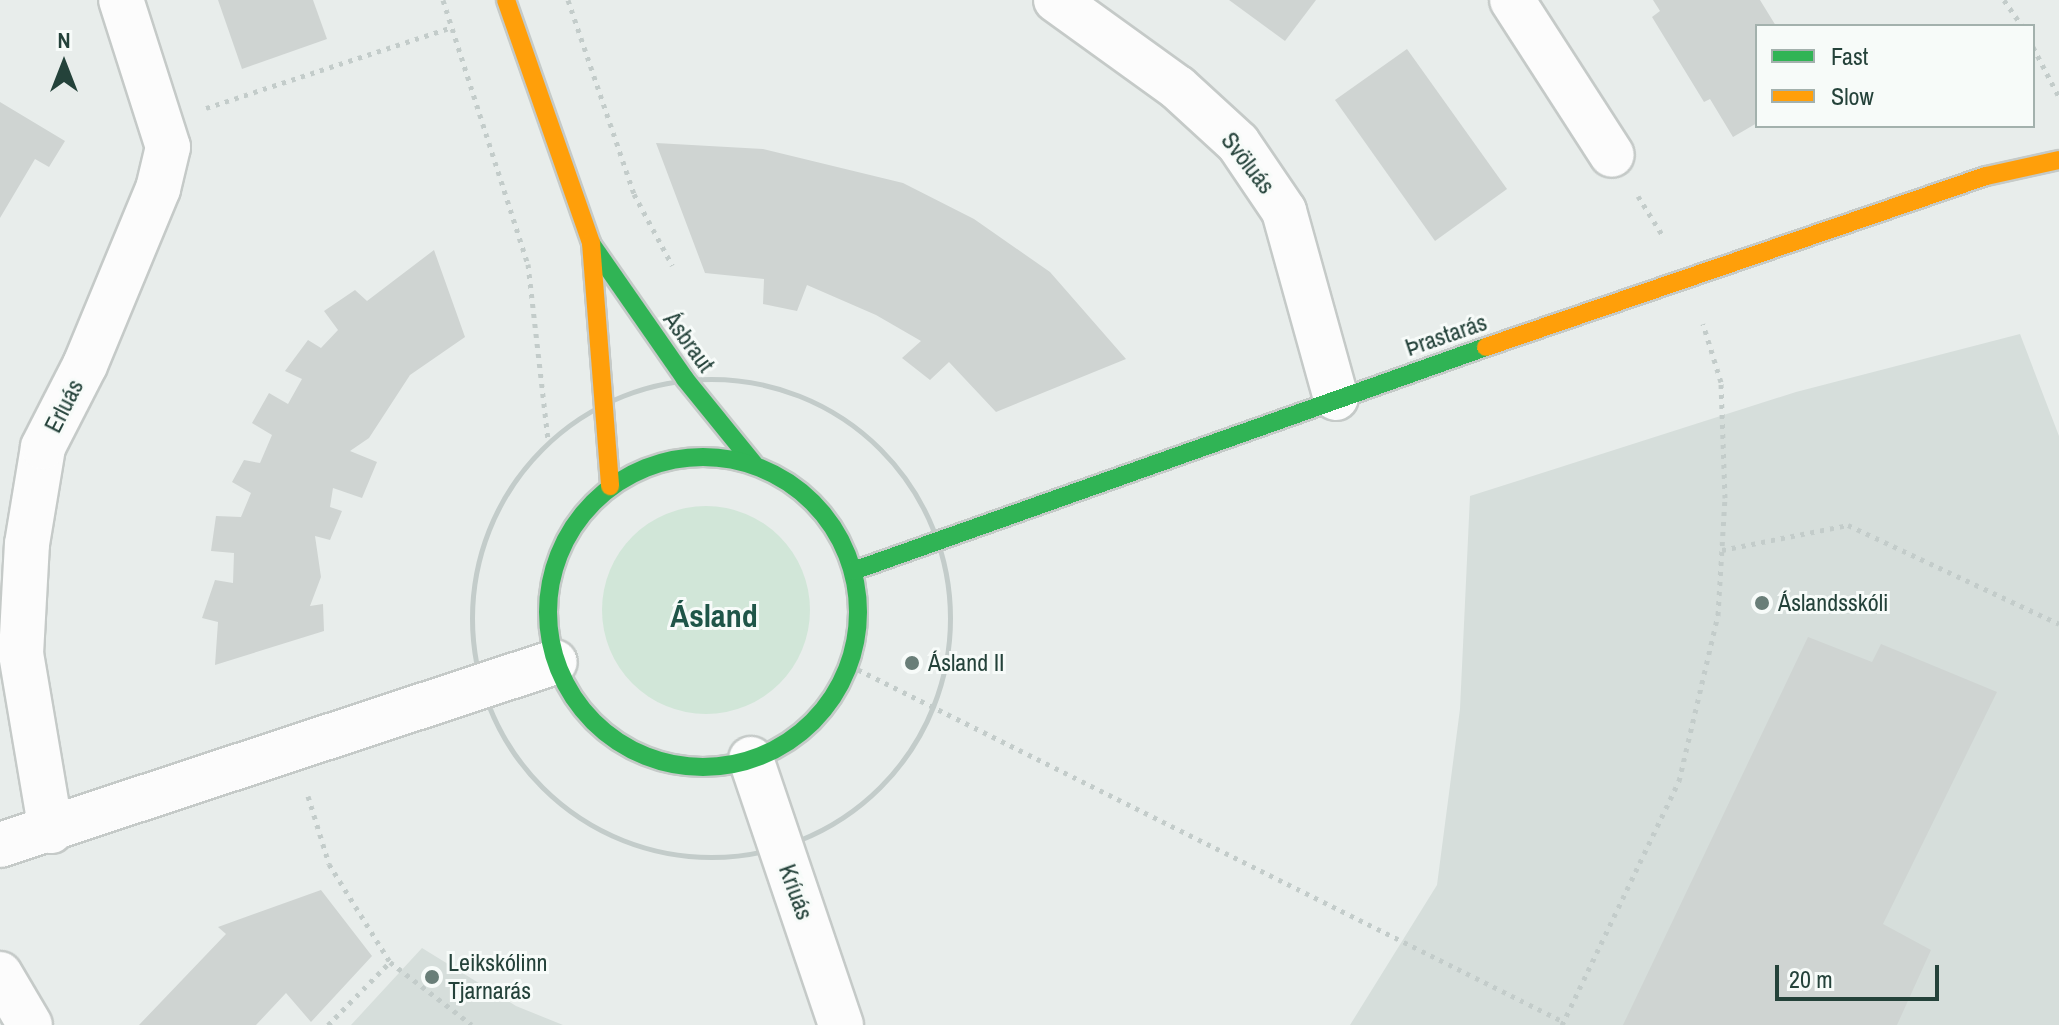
<!DOCTYPE html>
<meta charset="utf-8">
<style>
body{margin:0}
#map{position:relative;width:2059px;height:1025px;overflow:hidden;background:#e8edeb;font-family:"Archivo Narrow",sans-serif}
div>[style]{position:absolute}
[style*='--x']{left:calc(var(--x)*1px);top:calc(var(--y)*1px);width:calc(var(--w)*1px);rotate:calc(var(--a)*1deg)}
.built>*{inset:0;background:#d6dedb}
.green>*{inset:0;background:#d1e6d8}
.round{border-radius:50%}
.building>*{inset:0;background:#cfd4d2}
.path>*{height:5px;margin-top:-2.5px;transform-origin:0;background:repeating-linear-gradient(90deg,#c3ccca 0 4px,transparent 0 10px)}
.path>.ring{margin:-2.5px;padding:0;box-sizing:content-box;background:none;border:5px solid #c3ccca;border-radius:50%}
.roads{filter:drop-shadow(2px 0 #c5cac8) drop-shadow(-2px 0 #c5cac8) drop-shadow(0 2px #c5cac8) drop-shadow(0 -2px #c5cac8)}
.street>*{height:44px;margin:-22px;padding:0 22px;transform-origin:22px;border-radius:22px;background:#fcfcfc}
.fast>*{height:18px;margin:-9px;padding:0 9px;transform-origin:9px;border-radius:9px;background:#30b455}
.fast>.ring{margin:-9px;padding:0;box-sizing:content-box;background:none;border:18px solid #30b455;border-radius:50%}
.slow>*{height:18px;margin:-9px;padding:0 9px;transform-origin:9px;border-radius:9px;background:#ff9f0a}
.dots>*{width:22px;height:22px;translate:-50% -50%;box-sizing:border-box;border:4px solid #f7fbf9;border-radius:50%}
span{translate:-50% -50%;white-space:nowrap;text-align:center;line-height:1.15;-webkit-text-stroke:6px #f7fbf9;paint-order:stroke}
.street-label{font-size:24px;color:#24423a}
.poi-label{font-size:24px;color:#24423a}
.left{translate:0 -50%;text-align:left}
.district-label{font-size:32px;color:#1f5548;font-weight:700}
.legend{position:absolute;left:1755px;top:24px;width:280px;height:104px;box-sizing:border-box;background:#f7fbf9;border:2px solid #a3b1ad;margin:0;padding:10px 14px;list-style:none;font-size:24px;color:#24423a}
.legend li{display:flex;align-items:center;gap:16px;height:40px}
.legend b{width:40px;border:2px solid #a3b1ad}
.north{position:absolute;left:24px;top:24px;width:80px;height:80px;-webkit-text-stroke:6px #f7fbf9;paint-order:stroke;rotate:0deg;font-size:22px;font-weight:700;line-height:32px;text-align:center;color:#24423a}
.north::after{content:'';display:block;margin:auto;width:28px;height:36px;background:#24423a;clip-path:polygon(50% 0,100% 100%,50% 72%,0 100%)}
.scale{position:absolute;left:1775px;top:965px;width:164px;height:36px;box-sizing:border-box;border:4px solid #24423a;border-top:0;padding-left:10px;font-size:24px;line-height:28px;white-space:nowrap;color:#24423a;-webkit-text-stroke:6px #f7fbf9;paint-order:stroke}
</style>
<div id="map">
<div class="built">
<div style="clip-path:polygon(2020px 334px,2059px 436px,2059px 1025px,1350px 1025px,1437px 885px,1460px 709px,1470px 496px,1796px 392px)"></div>
<div style="clip-path:polygon(422px 948px,516px 1006px,563px 1025px,351px 1025px)"></div>
</div>
<div class="green">
<div class="round" style="left:602px;top:506px;width:208px;height:208px"></div>
</div>
<div class="building">
<div style="clip-path:polygon(218px 0,313px 0,327px 39px,242px 69px)"></div>
<div style="clip-path:polygon(1229px 0,1316px 0,1285px 41px)"></div>
<div style="clip-path:polygon(1653px 0,1760px 0,1776px 26px,1757px 26px,1757px 123px,1733px 137px,1710px 99px,1704px 102px,1652px 17px,1660px 11px)"></div>
<div style="clip-path:polygon(1407px 49px,1507px 189px,1435px 241px,1335px 100px)"></div>
<div style="clip-path:polygon(0 102px,65px 141px,49px 167px,35px 159px,0 218px)"></div>
<div style="clip-path:polygon(656px 143px,763px 149px,903px 183px,974px 219px,1050px 272px,1126px 359px,996px 412px,949px 362px,930px 380px,902px 358px,921px 341px,876px 315px,807px 285px,797px 311px,763px 304px,764px 279px,705px 273px)"></div>
<div style="clip-path:polygon(434px 250px,465px 337px,410px 375px,369px 438px,350px 451px,377px 462px,362px 498px,333px 488px,330px 507px,342px 511px,330px 540px,315px 536px,321px 577px,310px 606px,323px 604px,324px 631px,215px 665px,218px 622px,202px 618px,215px 580px,233px 583px,234px 553px,211px 551px,216px 516px,241px 517px,251px 493px,232px 482px,244px 460px,260px 463px,272px 435px,252px 423px,269px 393px,288px 404px,302px 379px,285px 371px,308px 340px,321px 348px,338px 330px,324px 311px,355px 290px,367px 301px)"></div>
<div style="clip-path:polygon(1808px 637px,1872px 662px,1881px 644px,1997px 692px,1883px 924px,1931px 950px,1897px 1025px,1623px 1025px)"></div>
<div style="clip-path:polygon(321px 890px,372px 956px,311px 1022px,286px 993px,256px 1025px,139px 1025px,226px 934px,218px 927px)"></div>
</div>
<div class="path">
<div style="--x:443;--y:0;--w:277;--a:72.2"></div>
<div style="--x:528;--y:264;--w:177;--a:83.5"></div>
<div style="--x:568;--y:0;--w:205;--a:71.2"></div>
<div style="--x:634;--y:194;--w:81;--a:61.8"></div>
<div style="--x:2004;--y:0;--w:32;--a:55"></div>
<div style="--x:2033;--y:47;--w:56;--a:62.5"></div>
<div style="--x:206;--y:108;--w:259;--a:-18.2"></div>
<div style="--x:1638;--y:196;--w:47;--a:58"></div>
<div class="ring" style="left:472px;top:379px;width:473px;height:473px"></div>
<div style="--x:1722;--y:550;--w:128;--a:-11.2"></div>
<div style="--x:1848;--y:525;--w:233;--a:25.1"></div>
<div style="--x:849;--y:665;--w:799;--a:26.53"></div>
<div style="--x:308;--y:796;--w:71;--a:72.8"></div>
<div style="--x:329;--y:864;--w:115;--a:58.1"></div>
<div style="--x:390;--y:962;--w:103;--a:37.5"></div>
<div style="--x:328;--y:1025;--w:88;--a:-45.5"></div>
<div style="--x:1562;--y:1025;--w:271;--a:-64.4"></div>
<div style="--x:1679;--y:781;--w:171;--a:-76.8"></div>
<div style="--x:1718;--y:615;--w:117;--a:-86.6"></div>
<div style="--x:1725;--y:498;--w:116;--a:-92"></div>
<div style="--x:1721;--y:382;--w:61;--a:-107.2"></div>
</div>
<div class="roads">
<div class="street">
<div style="--x:1056;--y:0;--w:150;--a:35.8"></div>
<div style="--x:1178;--y:88;--w:81;--a:42.5"></div>
<div style="--x:1238;--y:143;--w:82;--a:55.9"></div>
<div style="--x:1284;--y:211;--w:194;--a:74.5"></div>
<div style="--x:1512;--y:0;--w:184;--a:57.2"></div>
<div style="--x:751;--y:759;--w:281;--a:71.3"></div>
<div style="--x:51;--y:831;--w:180;--a:-99.6"></div>
<div style="--x:21;--y:654;--w:110;--a:-86.9"></div>
<div style="--x:27;--y:544;--w:98;--a:-80.6"></div>
<div style="--x:43;--y:447;--w:92;--a:-62.9"></div>
<div style="--x:85;--y:365;--w:191;--a:-67.5"></div>
<div style="--x:158;--y:189;--w:43;--a:-76.6"></div>
<div style="--x:168;--y:147;--w:154;--a:-107.7"></div>
<div style="--x:0;--y:845;--w:584;--a:-18.25"></div>
<div style="--x:0;--y:974;--w:59;--a:59.5"></div>
</div>
<div class="fast">
<div style="--x:592;--y:245;--w:163;--a:55.2"></div>
<div style="--x:685;--y:379;--w:109;--a:50.9"></div>
<div class="ring" style="left:548px;top:457px;width:292px;height:292px"></div>
<div style="--x:853;--y:571;--w:671;--a:-19.49"></div>
</div>
<div class="slow">
<div style="--x:506;--y:0;--w:257;--a:70.7"></div>
<div style="--x:591;--y:243;--w:244;--a:85.5"></div>
<div style="--x:1486;--y:347;--w:528;--a:-18.88"></div>
<div style="--x:1986;--y:176;--w:75;--a:-12.4"></div>
</div>
</div>
<div class="dots">
<div style="left:1762px;top:603px;background:#697e78"></div>
<div style="left:912px;top:663px;background:#697e78"></div>
<div style="left:432px;top:977px;background:#697e78"></div>
</div>
<div class="street-label">
<span style="left:1248px;top:163px;rotate:52deg">Svöluás</span>
<span style="left:1446px;top:335px;rotate:-19deg">Þrastarás</span>
<span style="left:689px;top:342px;rotate:54deg">Ásbraut</span>
<span style="left:64px;top:406px;rotate:-63deg">Erluás</span>
<span style="left:796px;top:892px;rotate:70deg">Kríuás</span>
</div>
<div class="poi-label">
<span class="left" style="left:1778px;top:603px">Áslandsskóli</span>
<span class="left" style="left:928px;top:663px">Ásland II</span>
<span class="left" style="left:448px;top:977px">Leikskólinn<br>Tjarnarás</span>
</div>
<div class="district-label">
<span style="left:714px;top:616px">Ásland</span>
</div>
<ul class="legend">
<li><b style="height:10px;background:#30b455"></b>Fast</li>
<li><b style="height:10px;background:#ff9f0a"></b>Slow</li>
</ul>
<div class="north">N</div>
<div class="scale">20 m</div>
</div>
